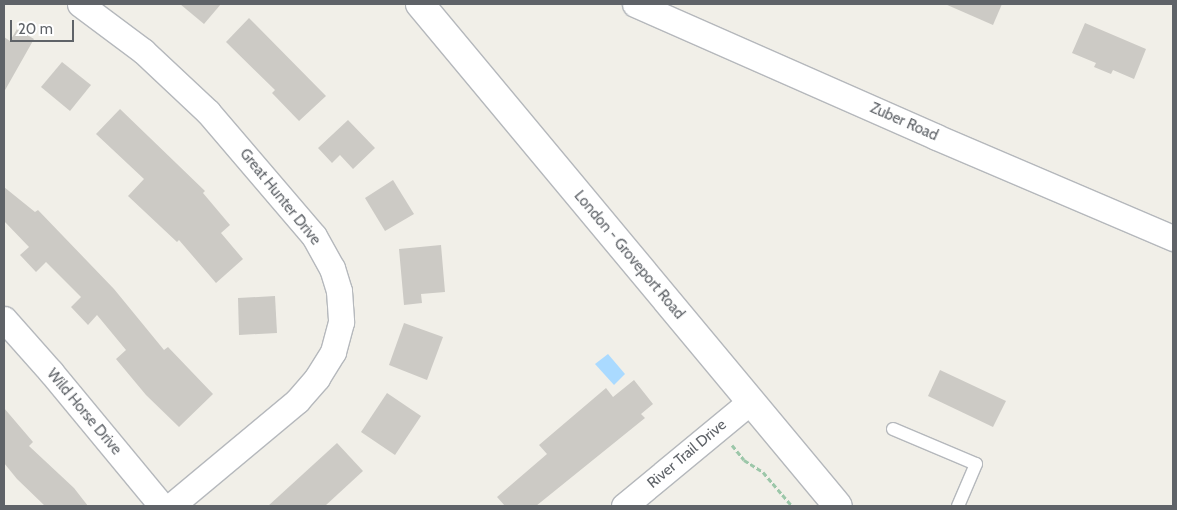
<!DOCTYPE html>
<style>
body{margin:0}
#map{position:relative;width:1177px;height:510px;overflow:hidden;background:#f1efe8;font-family:Cabin,sans-serif}
div>[style]{position:absolute}
[style*='--x']{left:calc(var(--x)*1px);top:calc(var(--y)*1px);width:calc(var(--w)*1px);rotate:calc(var(--a)*1deg)}
.water>*{inset:0;background:#aadaff}
.building>*{inset:0;background:#cccac5}
.path>*{height:3px;margin-top:-1.5px;transform-origin:0;background:repeating-linear-gradient(90deg,#9cc7a9 0 5px,transparent 0 7.5px)}
.roads{filter:drop-shadow(1px 0 #b5b8bc) drop-shadow(-1px 0 #b5b8bc) drop-shadow(0 1px #b5b8bc) drop-shadow(0 -1px #b5b8bc)}
.lane>*{height:12px;margin:-6px;padding:0 6px;transform-origin:6px;border-radius:6px;background:#fff}
.street>*{height:25px;margin:-12.5px;padding:0 12.5px;transform-origin:12.5px;border-radius:12.5px;background:#fff}
.secondary>*{height:28px;margin:-14px;padding:0 14px;transform-origin:14px;border-radius:14px;background:#fff}
span{translate:-50% -50%;white-space:nowrap;text-align:center;line-height:1.15;-webkit-text-stroke:4.5px #fff;paint-order:stroke}
.street-label{font-size:15px;color:#5f6368}
.frame{position:absolute;inset:0;border:5px solid #5f6368;pointer-events:none}
.scale{position:absolute;left:10px;top:20px;width:64px;height:22px;box-sizing:border-box;border:2px solid #5f6368;border-top:0;padding-left:6px;font-size:15px;line-height:18px;white-space:nowrap;color:#5f6368;-webkit-text-stroke:4px #fff;paint-order:stroke}
</style>
<div id="map">
<div class="water">
<div style="clip-path:polygon(608px 354px,625px 374px,614px 385px,595px 364px)"></div>
</div>
<div class="building">
<div style="clip-path:polygon(180px 4px,221px 4px,204px 24px)"></div>
<div style="clip-path:polygon(945px 4px,1002px 4px,993px 25px)"></div>
<div style="clip-path:polygon(249px 18px,326px 96px,299px 121px,272px 93px,275px 90px,226px 42px)"></div>
<div style="clip-path:polygon(1085px 23px,1146px 49px,1134px 79px,1113px 70px,1111px 74px,1094px 67px,1096px 63px,1072px 53px)"></div>
<div style="clip-path:polygon(17px 29px,34px 39px,4px 92px,4px 37px,10px 41px)"></div>
<div style="clip-path:polygon(62px 62px,91px 85px,70px 111px,41px 87px)"></div>
<div style="clip-path:polygon(120px 109px,205px 191px,203px 193px,230px 225px,221px 233px,243px 259px,216px 283px,179px 240px,177px 242px,128px 196px,144px 179px,96px 134px)"></div>
<div style="clip-path:polygon(348px 120px,375px 148px,353px 169px,340px 155px,332px 163px,318px 148px)"></div>
<div style="clip-path:polygon(393px 180px,414px 214px,385px 231px,365px 198px)"></div>
<div style="clip-path:polygon(4px 187px,35px 212px,38px 210px,114px 289px,164px 350px,168px 347px,213px 394px,179px 427px,146px 395px,116px 359px,126px 350px,97px 315px,88px 325px,71px 307px,81px 297px,46px 262px,36px 272px,20px 255px,29px 247px,4px 221px)"></div>
<div style="clip-path:polygon(441px 245px,445px 292px,421px 294px,422px 303px,404px 305px,399px 249px)"></div>
<div style="clip-path:polygon(275px 296px,277px 333px,239px 335px,238px 298px)"></div>
<div style="clip-path:polygon(404px 323px,443px 337px,427px 380px,389px 365px)"></div>
<div style="clip-path:polygon(940px 370px,1006px 401px,993px 427px,928px 396px)"></div>
<div style="clip-path:polygon(634px 380px,653px 404px,641px 414px,645px 418px,536px 506px,505px 506px,497px 497px,547px 454px,539px 445px,606px 388px,613px 397px)"></div>
<div style="clip-path:polygon(387px 393px,421px 416px,395px 455px,361px 432px)"></div>
<div style="clip-path:polygon(4px 408px,33px 442px,29px 446px,74px 488px,88px 506px,45px 506px,17px 479px,4px 463px)"></div>
<div style="clip-path:polygon(337px 443px,363px 471px,325px 506px,268px 506px)"></div>
</div>
<div class="path">
<div style="--x:732;--y:445;--w:19;--a:51"></div>
<div style="--x:744;--y:460;--w:22;--a:32"></div>
<div style="--x:763;--y:472;--w:45;--a:49.5"></div>
</div>
<div class="roads">
<div class="lane">
<div style="--x:893;--y:429;--w:90;--a:22.9"></div>
<div style="--x:976;--y:464;--w:46;--a:113.2"></div>
</div>
<div class="street">
<div style="--x:80;--y:4;--w:79;--a:36.7"></div>
<div style="--x:143;--y:51;--w:89;--a:43.2"></div>
<div style="--x:208;--y:112;--w:163;--a:49.5"></div>
<div style="--x:314;--y:236;--w:37;--a:61"></div>
<div style="--x:332;--y:268;--w:24;--a:73"></div>
<div style="--x:339;--y:291;--w:31;--a:86"></div>
<div style="--x:341;--y:322;--w:31;--a:105"></div>
<div style="--x:333;--y:352;--w:31;--a:122"></div>
<div style="--x:317;--y:378;--w:30;--a:131"></div>
<div style="--x:297;--y:401;--w:164;--a:140.2"></div>
<div style="--x:635;--y:4;--w:329;--a:23.8"></div>
<div style="--x:936;--y:137;--w:258;--a:23.1"></div>
<div style="--x:4;--y:319;--w:71;--a:48.4"></div>
<div style="--x:51;--y:372;--w:174;--a:50.4"></div>
<div style="--x:624;--y:506;--w:165;--a:-39.6"></div>
</div>
<div class="secondary">
<div style="--x:420;--y:4;--w:653;--a:50.22"></div>
</div>
</div>
<div class="street-label">
<span style="left:904px;top:122px;rotate:24deg">Zuber Road</span>
<span style="left:280px;top:197px;rotate:51deg">Great Hunter Drive</span>
<span style="left:629px;top:255px;rotate:50deg">London - Groveport Road</span>
<span style="left:84px;top:412px;rotate:50deg">Wild Horse Drive</span>
<span style="left:687px;top:454px;rotate:-40deg">River Trail Drive</span>
</div>
<div class="frame"></div>
<div class="scale">20 m</div>
</div>
